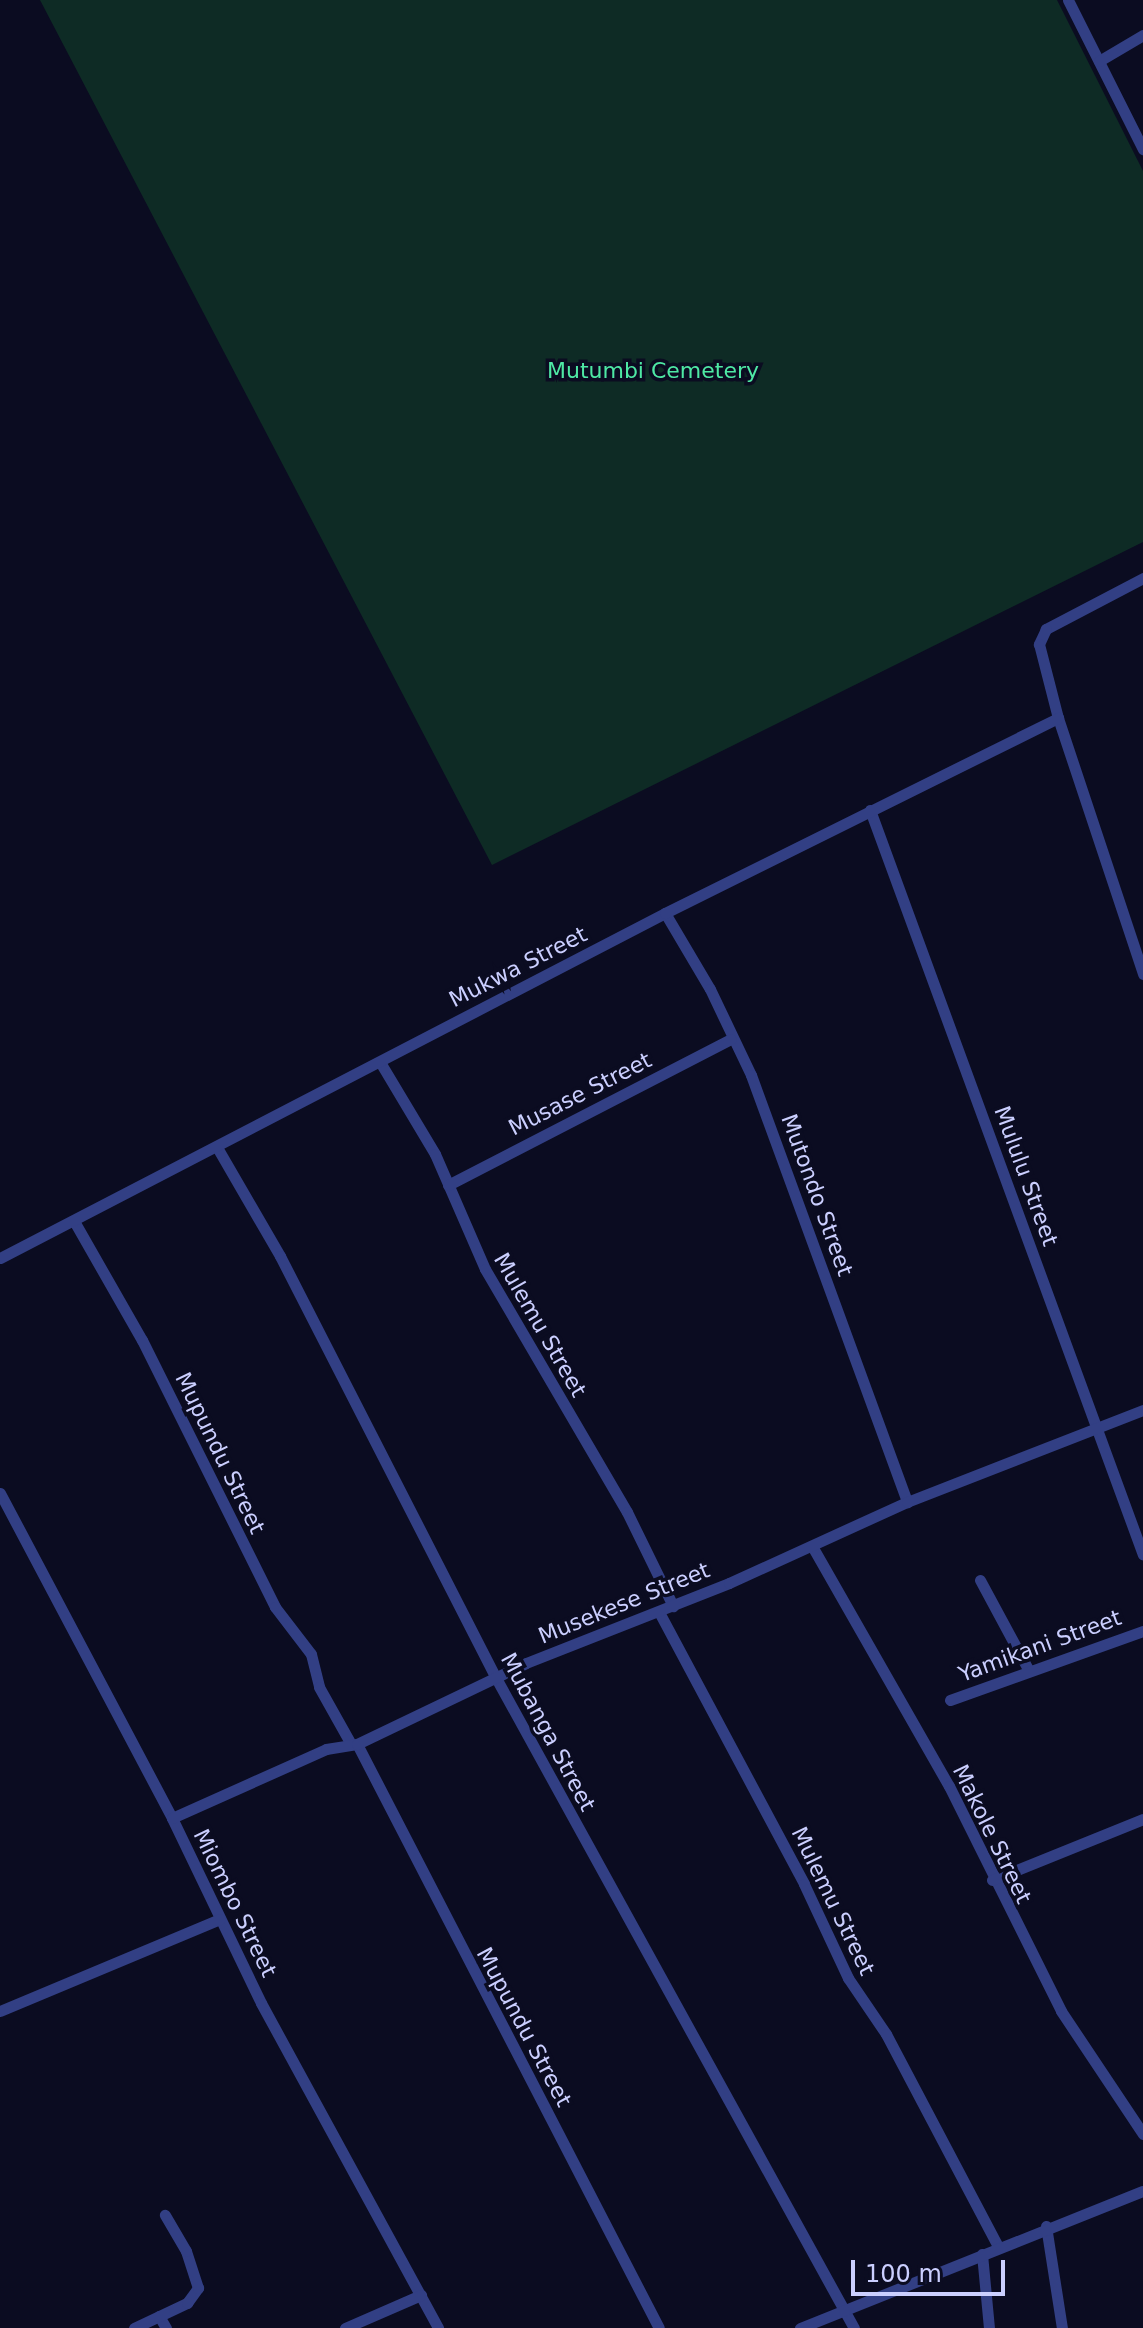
<!DOCTYPE html>
<style>
body{margin:0}
#map{position:relative;width:1143px;height:2328px;overflow:hidden;background:#0b0c21;font-family:"DejaVu Sans",sans-serif}
div>[style]{position:absolute}
[style*='--x']{left:calc(var(--x)*1px);top:calc(var(--y)*1px);width:calc(var(--w)*1px);rotate:calc(var(--a)*1deg)}
.green>*{inset:0;background:#0e2b25}
.minor>*{height:11px;margin:-5.5px;padding:0 5.5px;transform-origin:5.5px;border-radius:5.5px;background:#323f84}
span{translate:-50% -50%;white-space:nowrap;text-align:center;line-height:1.15;-webkit-text-stroke:7px #0b0c21;paint-order:stroke}
.park-label{font-size:22px;color:#4ee8a4}
.street-label{font-size:22px;color:#cbcfff}
.scale{position:absolute;left:851px;top:2260px;width:154px;height:36px;box-sizing:border-box;border:4px solid #cbcfff;border-top:0;padding-left:10px;font-size:24px;line-height:28px;white-space:nowrap;color:#cbcfff;-webkit-text-stroke:6px #0b0c21;paint-order:stroke}
</style>
<div id="map">
<div class="green">
<div style="clip-path:polygon(40px 0,1057px 0,1143px 171px,1143px 542px,492px 865px)"></div>
</div>
<div class="minor">
<div style="--x:1068;--y:0;--w:167;--a:63.3"></div>
<div style="--x:1099;--y:61;--w:51;--a:-30.6"></div>
<div style="--x:1143;--y:578;--w:110;--a:152.3"></div>
<div style="--x:1046;--y:629;--w:17;--a:115"></div>
<div style="--x:1039;--y:644;--w:76;--a:75.6"></div>
<div style="--x:1058;--y:718;--w:270;--a:71.6"></div>
<div style="--x:870;--y:810;--w:793;--a:69.87"></div>
<div style="--x:665;--y:913;--w:88;--a:59.4"></div>
<div style="--x:710;--y:989;--w:95;--a:64.5"></div>
<div style="--x:751;--y:1075;--w:455;--a:69.9"></div>
<div style="--x:380;--y:1062;--w:107;--a:59.1"></div>
<div style="--x:435;--y:1154;--w:125;--a:66.5"></div>
<div style="--x:485;--y:1269;--w:281;--a:59.7"></div>
<div style="--x:627;--y:1512;--w:105;--a:63.9"></div>
<div style="--x:218;--y:1149;--w:124;--a:59.9"></div>
<div style="--x:280;--y:1256;--w:474;--a:62.9"></div>
<div style="--x:496;--y:1678;--w:742;--a:61.16"></div>
<div style="--x:448;--y:1185;--w:318;--a:-27.3"></div>
<div style="--x:74;--y:1221;--w:137;--a:60.3"></div>
<div style="--x:142;--y:1340;--w:298;--a:63.5"></div>
<div style="--x:275;--y:1607;--w:59;--a:52.5"></div>
<div style="--x:311;--y:1654;--w:34;--a:76"></div>
<div style="--x:319;--y:1687;--w:65;--a:60.7"></div>
<div style="--x:0;--y:1258;--w:749;--a:-27.42"></div>
<div style="--x:665;--y:913;--w:439;--a:-26.4"></div>
<div style="--x:0;--y:1493;--w:368;--a:62.1"></div>
<div style="--x:172;--y:1818;--w:205;--a:64.3"></div>
<div style="--x:261;--y:2003;--w:370;--a:61.4"></div>
<div style="--x:812;--y:1546;--w:276;--a:60.3"></div>
<div style="--x:949;--y:1786;--w:251;--a:63.5"></div>
<div style="--x:1061;--y:2011;--w:148;--a:56.3"></div>
<div style="--x:980;--y:1580;--w:103;--a:61.7"></div>
<div style="--x:659;--y:1612;--w:308;--a:61.9"></div>
<div style="--x:804;--y:1884;--w:104;--a:64.9"></div>
<div style="--x:848;--y:1978;--w:68;--a:55.8"></div>
<div style="--x:886;--y:2034;--w:240;--a:62.2"></div>
<div style="--x:950;--y:1700;--w:205;--a:-19.7"></div>
<div style="--x:357;--y:1744;--w:657;--a:62.66"></div>
<div style="--x:172;--y:1818;--w:169;--a:-24.1"></div>
<div style="--x:326;--y:1749;--w:31;--a:-9"></div>
<div style="--x:357;--y:1744;--w:187;--a:-25.6"></div>
<div style="--x:526;--y:1663;--w:218;--a:-21.5"></div>
<div style="--x:729;--y:1583;--w:196;--a:-24.5"></div>
<div style="--x:907;--y:1502;--w:253;--a:-21.3"></div>
<div style="--x:992;--y:1880;--w:163;--a:-22"></div>
<div style="--x:0;--y:2011;--w:238;--a:-22.7"></div>
<div style="--x:1046;--y:2226;--w:103;--a:81.1"></div>
<div style="--x:982;--y:2254;--w:74;--a:84.6"></div>
<div style="--x:159;--y:2316;--w:14;--a:60"></div>
<div style="--x:134;--y:2328;--w:59;--a:-25.3"></div>
<div style="--x:187;--y:2303;--w:19;--a:-54"></div>
<div style="--x:198;--y:2288;--w:39;--a:-108"></div>
<div style="--x:186;--y:2251;--w:42;--a:-120.3"></div>
<div style="--x:345;--y:2328;--w:83;--a:-23.5"></div>
<div style="--x:800;--y:2328;--w:369;--a:-21.8"></div>
</div>
<div class="park-label">
<span style="left:653px;top:371px">Mutumbi Cemetery</span>
</div>
<div class="street-label">
<span style="left:518px;top:967px;rotate:-27deg">Mukwa Street</span>
<span style="left:580px;top:1094px;rotate:-27deg">Musase Street</span>
<span style="left:1026px;top:1176px;rotate:70deg">Mululu Street</span>
<span style="left:817px;top:1195px;rotate:70deg">Mutondo Street</span>
<span style="left:540px;top:1325px;rotate:60deg">Mulemu Street</span>
<span style="left:220px;top:1453px;rotate:64deg">Mupundu Street</span>
<span style="left:624px;top:1603px;rotate:-22deg">Musekese Street</span>
<span style="left:1040px;top:1646px;rotate:-20deg">Yamikani Street</span>
<span style="left:548px;top:1732px;rotate:62deg">Mubanga Street</span>
<span style="left:992px;top:1834px;rotate:64deg">Makole Street</span>
<span style="left:833px;top:1901px;rotate:64deg">Mulemu Street</span>
<span style="left:235px;top:1903px;rotate:64deg">Miombo Street</span>
<span style="left:524px;top:2027px;rotate:62deg">Mupundu Street</span>
</div>
<div class="scale">100 m</div>
</div>
